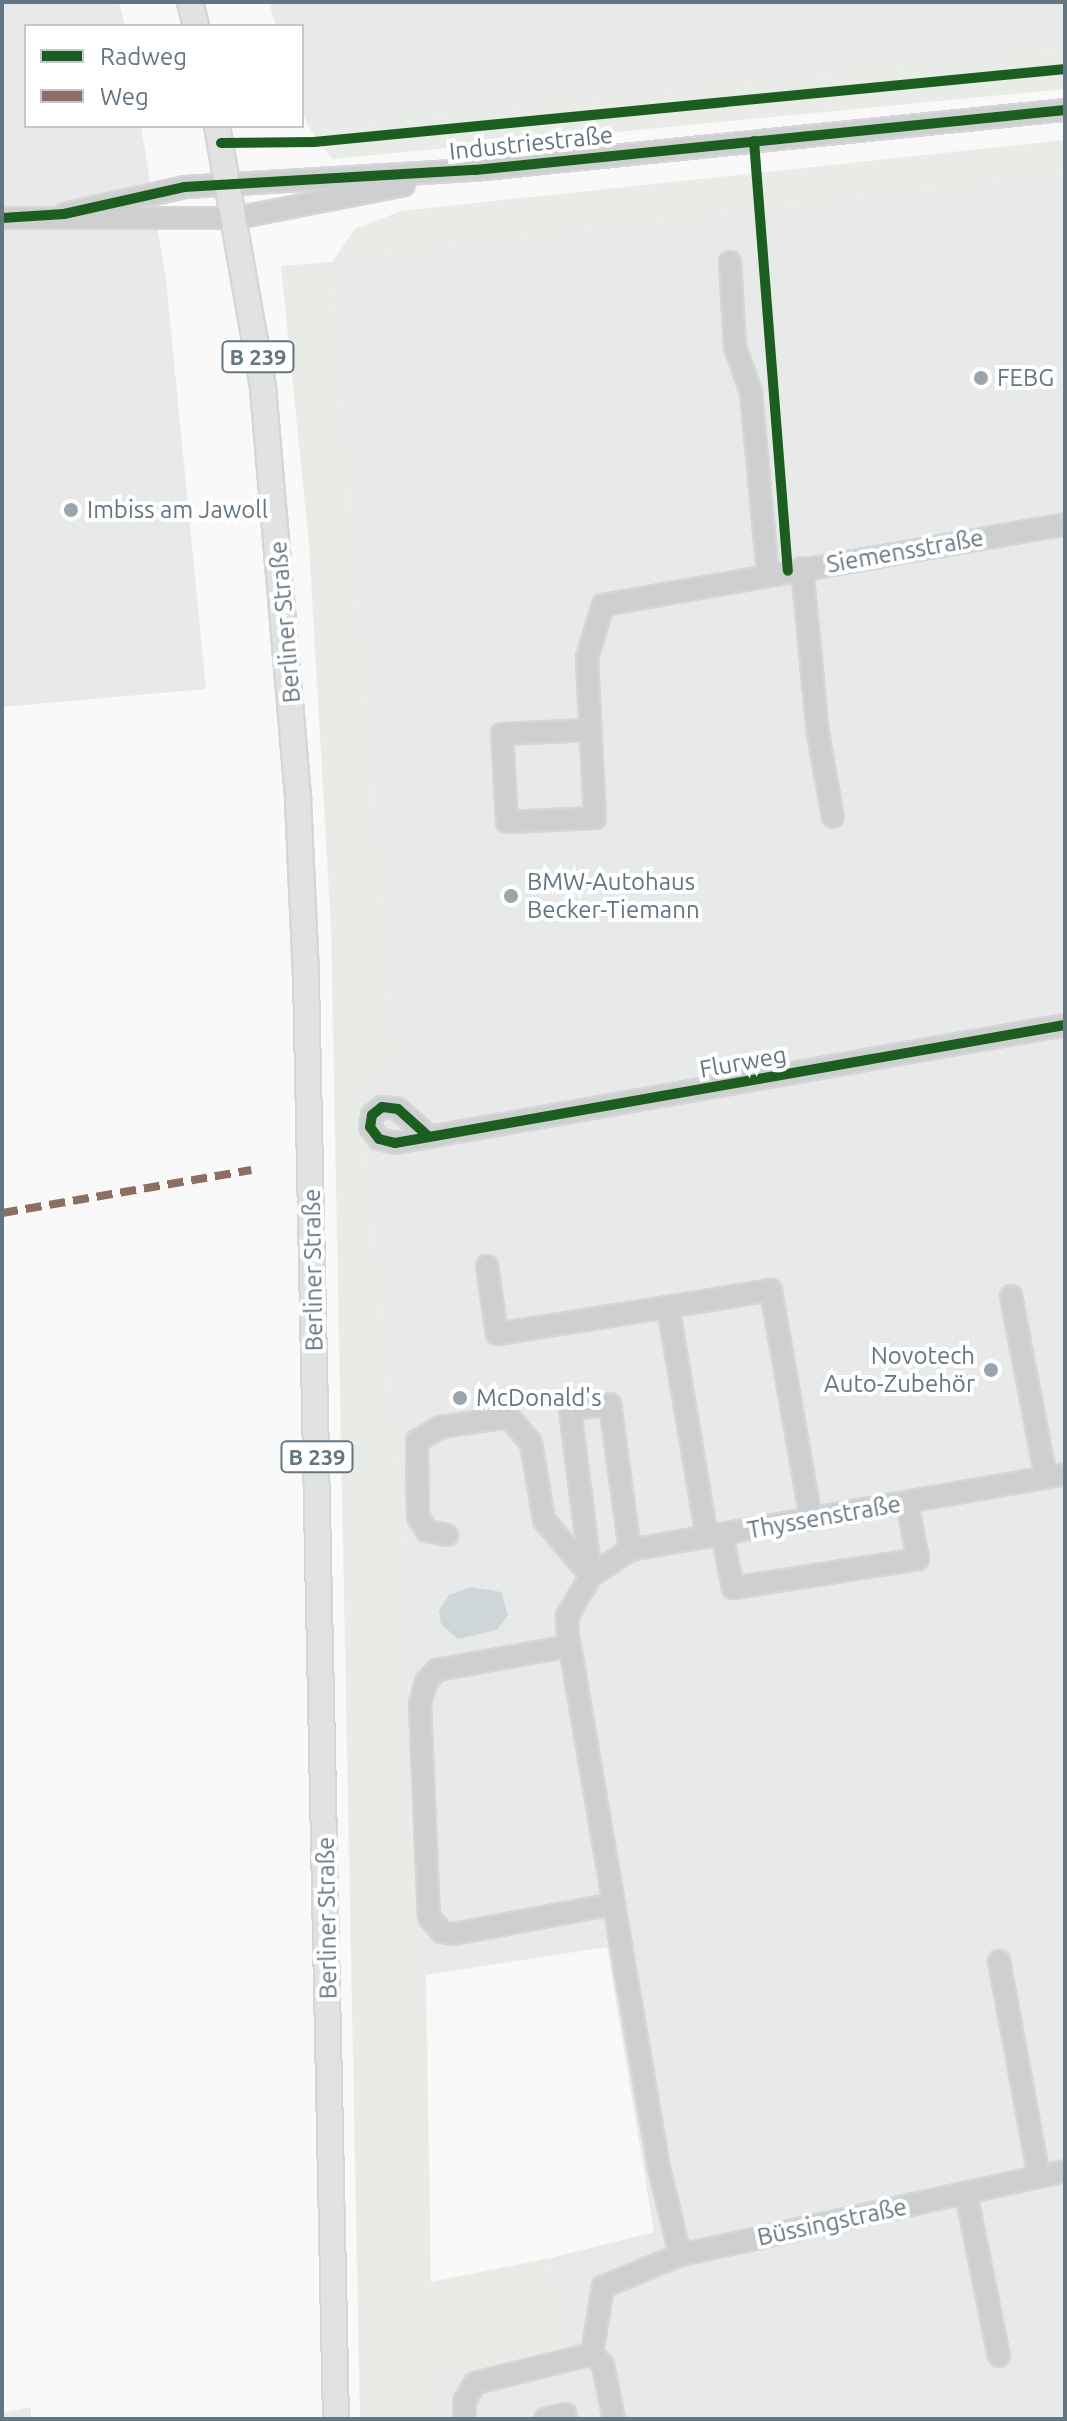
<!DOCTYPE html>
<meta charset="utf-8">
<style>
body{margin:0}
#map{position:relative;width:1067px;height:2421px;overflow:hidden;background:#f9f9f9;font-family:Ubuntu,sans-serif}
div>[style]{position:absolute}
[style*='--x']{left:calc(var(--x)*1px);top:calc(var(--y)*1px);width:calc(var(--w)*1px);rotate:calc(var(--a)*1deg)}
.built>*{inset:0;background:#e8e9e9}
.green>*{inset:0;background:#e8ebe6}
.water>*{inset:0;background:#ced6d9}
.roads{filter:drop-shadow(2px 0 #d5d6d7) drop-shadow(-2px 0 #d5d6d7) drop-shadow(0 2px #d5d6d7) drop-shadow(0 -2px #d5d6d7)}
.minor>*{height:20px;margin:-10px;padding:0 10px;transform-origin:10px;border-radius:10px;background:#cecfd0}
.major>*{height:24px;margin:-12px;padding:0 12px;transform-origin:12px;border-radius:12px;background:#e1e2e2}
.quiet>*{height:8px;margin-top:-4px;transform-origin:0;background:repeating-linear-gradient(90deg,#8d6e63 0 16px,transparent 0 24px)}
.cycleway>*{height:10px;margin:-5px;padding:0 5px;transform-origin:5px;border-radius:5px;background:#1b5e20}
.dots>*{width:22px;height:22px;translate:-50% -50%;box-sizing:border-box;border:4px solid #fff;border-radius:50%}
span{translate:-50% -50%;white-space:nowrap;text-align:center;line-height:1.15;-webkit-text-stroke:8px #fff;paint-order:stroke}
.shield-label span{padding:2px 6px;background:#fff;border:2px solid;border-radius:6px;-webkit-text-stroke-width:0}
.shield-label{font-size:22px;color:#657683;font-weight:700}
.street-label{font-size:24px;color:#657683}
.poi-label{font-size:24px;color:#657683}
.left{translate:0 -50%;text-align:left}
.right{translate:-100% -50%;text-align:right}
.frame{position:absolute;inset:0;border:4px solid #657683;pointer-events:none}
.legend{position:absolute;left:24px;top:24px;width:280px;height:104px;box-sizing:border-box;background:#fff;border:2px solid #c1c8cd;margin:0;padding:10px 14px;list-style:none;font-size:24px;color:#657683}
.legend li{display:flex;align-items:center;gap:16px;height:40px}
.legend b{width:40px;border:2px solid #c1c8cd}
</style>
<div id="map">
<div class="built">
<div style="clip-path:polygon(2px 2px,118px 2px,122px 13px,125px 26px,26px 26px,26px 126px,141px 126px,166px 280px,206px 689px,2px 707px)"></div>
<div style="clip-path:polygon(269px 2px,1065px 2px,1065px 47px,308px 127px,302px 109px,302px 26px,276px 26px)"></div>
<div style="clip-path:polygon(1065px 175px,1065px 2419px,435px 2419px,434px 2378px,568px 2351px,550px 2258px,654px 2232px,607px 1947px,426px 1975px,413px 1941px,408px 1542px,360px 1094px,396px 1053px,332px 262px)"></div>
<div style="clip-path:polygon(31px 2407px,31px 2419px,2px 2419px,2px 2413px)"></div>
</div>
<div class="green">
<div style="clip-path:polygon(1065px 47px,1065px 89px,332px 159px,308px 127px)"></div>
<div style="clip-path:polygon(1065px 140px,1065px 175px,332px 262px,396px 1053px,360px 1095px,408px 1542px,413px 1941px,426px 1975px,431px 2282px,550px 2258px,568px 2351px,435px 2378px,435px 2419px,360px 2419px,331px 927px,309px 544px,281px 266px,332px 262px,355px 229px,401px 211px)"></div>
</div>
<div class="water">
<div style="clip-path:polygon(471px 1587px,501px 1592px,508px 1615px,497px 1630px,458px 1639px,441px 1624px,439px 1611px,449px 1595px)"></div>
</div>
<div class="roads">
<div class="minor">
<div style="--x:64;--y:214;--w:124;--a:-12.6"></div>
<div style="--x:185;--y:187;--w:290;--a:-3.4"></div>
<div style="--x:475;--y:170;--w:593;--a:-5.81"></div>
<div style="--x:2;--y:218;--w:234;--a:0"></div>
<div style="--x:236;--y:218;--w:171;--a:-11.1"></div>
<div style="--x:730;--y:262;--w:85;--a:86.6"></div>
<div style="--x:735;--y:347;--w:48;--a:70.4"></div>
<div style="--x:751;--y:392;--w:183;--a:84.7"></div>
<div style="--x:802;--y:568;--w:166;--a:84.5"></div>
<div style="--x:818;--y:733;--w:85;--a:79.9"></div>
<div style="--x:590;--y:730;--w:88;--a:177.4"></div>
<div style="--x:502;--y:734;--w:88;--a:86.7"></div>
<div style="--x:507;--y:822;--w:88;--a:-2.6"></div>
<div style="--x:595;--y:818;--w:160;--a:-92.9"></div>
<div style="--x:587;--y:658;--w:55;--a:-73.2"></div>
<div style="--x:603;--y:605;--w:469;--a:-9.9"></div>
<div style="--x:428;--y:1136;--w:40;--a:-138"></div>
<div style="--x:398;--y:1109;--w:16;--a:-173"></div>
<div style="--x:382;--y:1107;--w:13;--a:141"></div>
<div style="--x:372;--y:1115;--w:12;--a:99"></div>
<div style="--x:370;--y:1127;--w:15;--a:53"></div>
<div style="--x:379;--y:1139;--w:16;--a:14"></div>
<div style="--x:395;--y:1143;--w:680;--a:-9.99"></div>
<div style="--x:487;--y:1266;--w:69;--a:81.6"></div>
<div style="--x:497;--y:1334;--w:173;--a:-9"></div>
<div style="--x:1011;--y:1296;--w:185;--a:79.1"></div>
<div style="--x:722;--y:1534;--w:55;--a:78.5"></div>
<div style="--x:733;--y:1588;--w:187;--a:-8.9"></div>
<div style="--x:918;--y:1559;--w:58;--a:-100.9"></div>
<div style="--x:447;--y:1535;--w:20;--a:-169"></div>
<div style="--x:427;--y:1531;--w:17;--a:-121"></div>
<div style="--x:418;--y:1516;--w:75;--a:-90.8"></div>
<div style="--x:417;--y:1441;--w:27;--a:-31"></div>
<div style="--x:440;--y:1427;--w:70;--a:-8.2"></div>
<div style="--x:509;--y:1417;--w:34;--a:50"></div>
<div style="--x:531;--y:1443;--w:78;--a:80.4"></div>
<div style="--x:544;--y:1520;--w:73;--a:50"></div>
<div style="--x:707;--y:1537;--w:233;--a:-99.6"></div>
<div style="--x:668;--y:1307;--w:104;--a:-9.4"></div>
<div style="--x:771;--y:1290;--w:233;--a:80.1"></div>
<div style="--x:630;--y:1550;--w:147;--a:-97.8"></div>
<div style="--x:610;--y:1404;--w:40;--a:171.5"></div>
<div style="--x:570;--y:1410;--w:167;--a:82.8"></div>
<div style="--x:591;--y:1576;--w:47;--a:121"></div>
<div style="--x:567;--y:1616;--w:19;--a:87"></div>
<div style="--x:568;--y:1635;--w:541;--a:80.31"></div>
<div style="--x:659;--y:2168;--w:89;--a:76.4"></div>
<div style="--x:591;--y:1576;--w:47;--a:-33.7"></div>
<div style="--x:630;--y:1550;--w:442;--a:-9.9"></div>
<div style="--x:570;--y:1646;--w:135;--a:169.8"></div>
<div style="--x:437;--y:1670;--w:16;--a:133"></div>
<div style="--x:426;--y:1682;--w:24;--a:105"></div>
<div style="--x:420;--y:1705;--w:212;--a:87.6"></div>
<div style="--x:429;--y:1917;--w:20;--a:49"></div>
<div style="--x:442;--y:1932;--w:11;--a:10"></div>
<div style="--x:453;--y:1934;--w:164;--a:-10.6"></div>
<div style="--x:999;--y:1961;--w:219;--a:79.5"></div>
<div style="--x:966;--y:2193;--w:166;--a:78.6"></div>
<div style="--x:592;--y:2354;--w:16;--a:45"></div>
<div style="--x:603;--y:2365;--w:55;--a:78.5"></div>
<div style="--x:465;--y:2419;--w:17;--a:-93"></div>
<div style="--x:464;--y:2402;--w:22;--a:-60"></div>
<div style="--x:475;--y:2383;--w:121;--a:-13.9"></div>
<div style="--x:592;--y:2354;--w:68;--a:-80.7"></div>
<div style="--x:603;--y:2287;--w:83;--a:-22.6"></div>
<div style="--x:680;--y:2255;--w:394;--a:-12.3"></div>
<div style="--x:545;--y:2419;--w:21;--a:-14"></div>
<div style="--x:565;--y:2414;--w:5;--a:79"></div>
</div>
<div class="major">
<div style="--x:190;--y:2;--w:25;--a:76"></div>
<div style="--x:217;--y:126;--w:266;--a:80"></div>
<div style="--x:263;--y:388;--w:413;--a:85.1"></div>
<div style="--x:298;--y:800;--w:177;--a:87.4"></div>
<div style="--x:306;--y:977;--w:1442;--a:88.81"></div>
</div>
</div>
<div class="quiet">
<div style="--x:2;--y:1213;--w:253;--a:-9.8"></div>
</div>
<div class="cycleway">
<div style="--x:754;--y:141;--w:431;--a:85.5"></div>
<div style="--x:221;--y:143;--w:93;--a:-0.6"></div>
<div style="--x:314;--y:142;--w:755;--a:-5.55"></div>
<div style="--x:2;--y:218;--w:62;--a:-3.7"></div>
<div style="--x:64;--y:214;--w:124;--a:-12.6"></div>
<div style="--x:185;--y:187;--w:290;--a:-3.4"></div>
<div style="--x:475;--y:170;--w:593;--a:-5.81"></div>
<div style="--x:428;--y:1136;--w:40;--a:-138"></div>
<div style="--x:398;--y:1109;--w:16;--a:-173"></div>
<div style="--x:382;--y:1107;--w:13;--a:141"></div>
<div style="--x:372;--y:1115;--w:12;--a:99"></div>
<div style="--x:370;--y:1127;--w:15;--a:53"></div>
<div style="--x:379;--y:1139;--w:16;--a:14"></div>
<div style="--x:395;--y:1143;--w:680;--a:-9.99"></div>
</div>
<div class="dots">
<div style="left:981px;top:378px;background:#99a4ac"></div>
<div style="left:71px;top:510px;background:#99a4ac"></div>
<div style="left:511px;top:896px;background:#99a4ac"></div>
<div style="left:991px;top:1370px;background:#99a4ac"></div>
<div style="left:460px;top:1398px;background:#99a4ac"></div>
</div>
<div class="shield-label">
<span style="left:258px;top:357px">B 239</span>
<span style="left:317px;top:1457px">B 239</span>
</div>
<div class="street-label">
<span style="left:531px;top:143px;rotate:-6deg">Industriestraße</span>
<span style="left:905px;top:551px;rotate:-10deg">Siemensstraße</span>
<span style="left:285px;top:622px;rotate:-95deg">Berliner Straße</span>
<span style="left:743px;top:1062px;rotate:-10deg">Flurweg</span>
<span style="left:313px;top:1270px;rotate:-91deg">Berliner Straße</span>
<span style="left:824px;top:1517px;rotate:-10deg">Thyssenstraße</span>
<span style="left:327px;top:1918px;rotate:-91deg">Berliner Straße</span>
<span style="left:832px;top:2222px;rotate:-12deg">Büssingstraße</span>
</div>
<div class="poi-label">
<span class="left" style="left:997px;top:378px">FEBG</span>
<span class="left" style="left:87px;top:510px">Imbiss am Jawoll</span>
<span class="left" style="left:527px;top:896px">BMW-Autohaus<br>Becker-Tiemann</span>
<span class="right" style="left:975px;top:1370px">Novotech<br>Auto-Zubehör</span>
<span class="left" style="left:476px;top:1398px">McDonald's</span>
</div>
<div class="frame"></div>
<ul class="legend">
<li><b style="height:10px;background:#1b5e20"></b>Radweg</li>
<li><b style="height:10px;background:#8d6e63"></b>Weg</li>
</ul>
</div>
